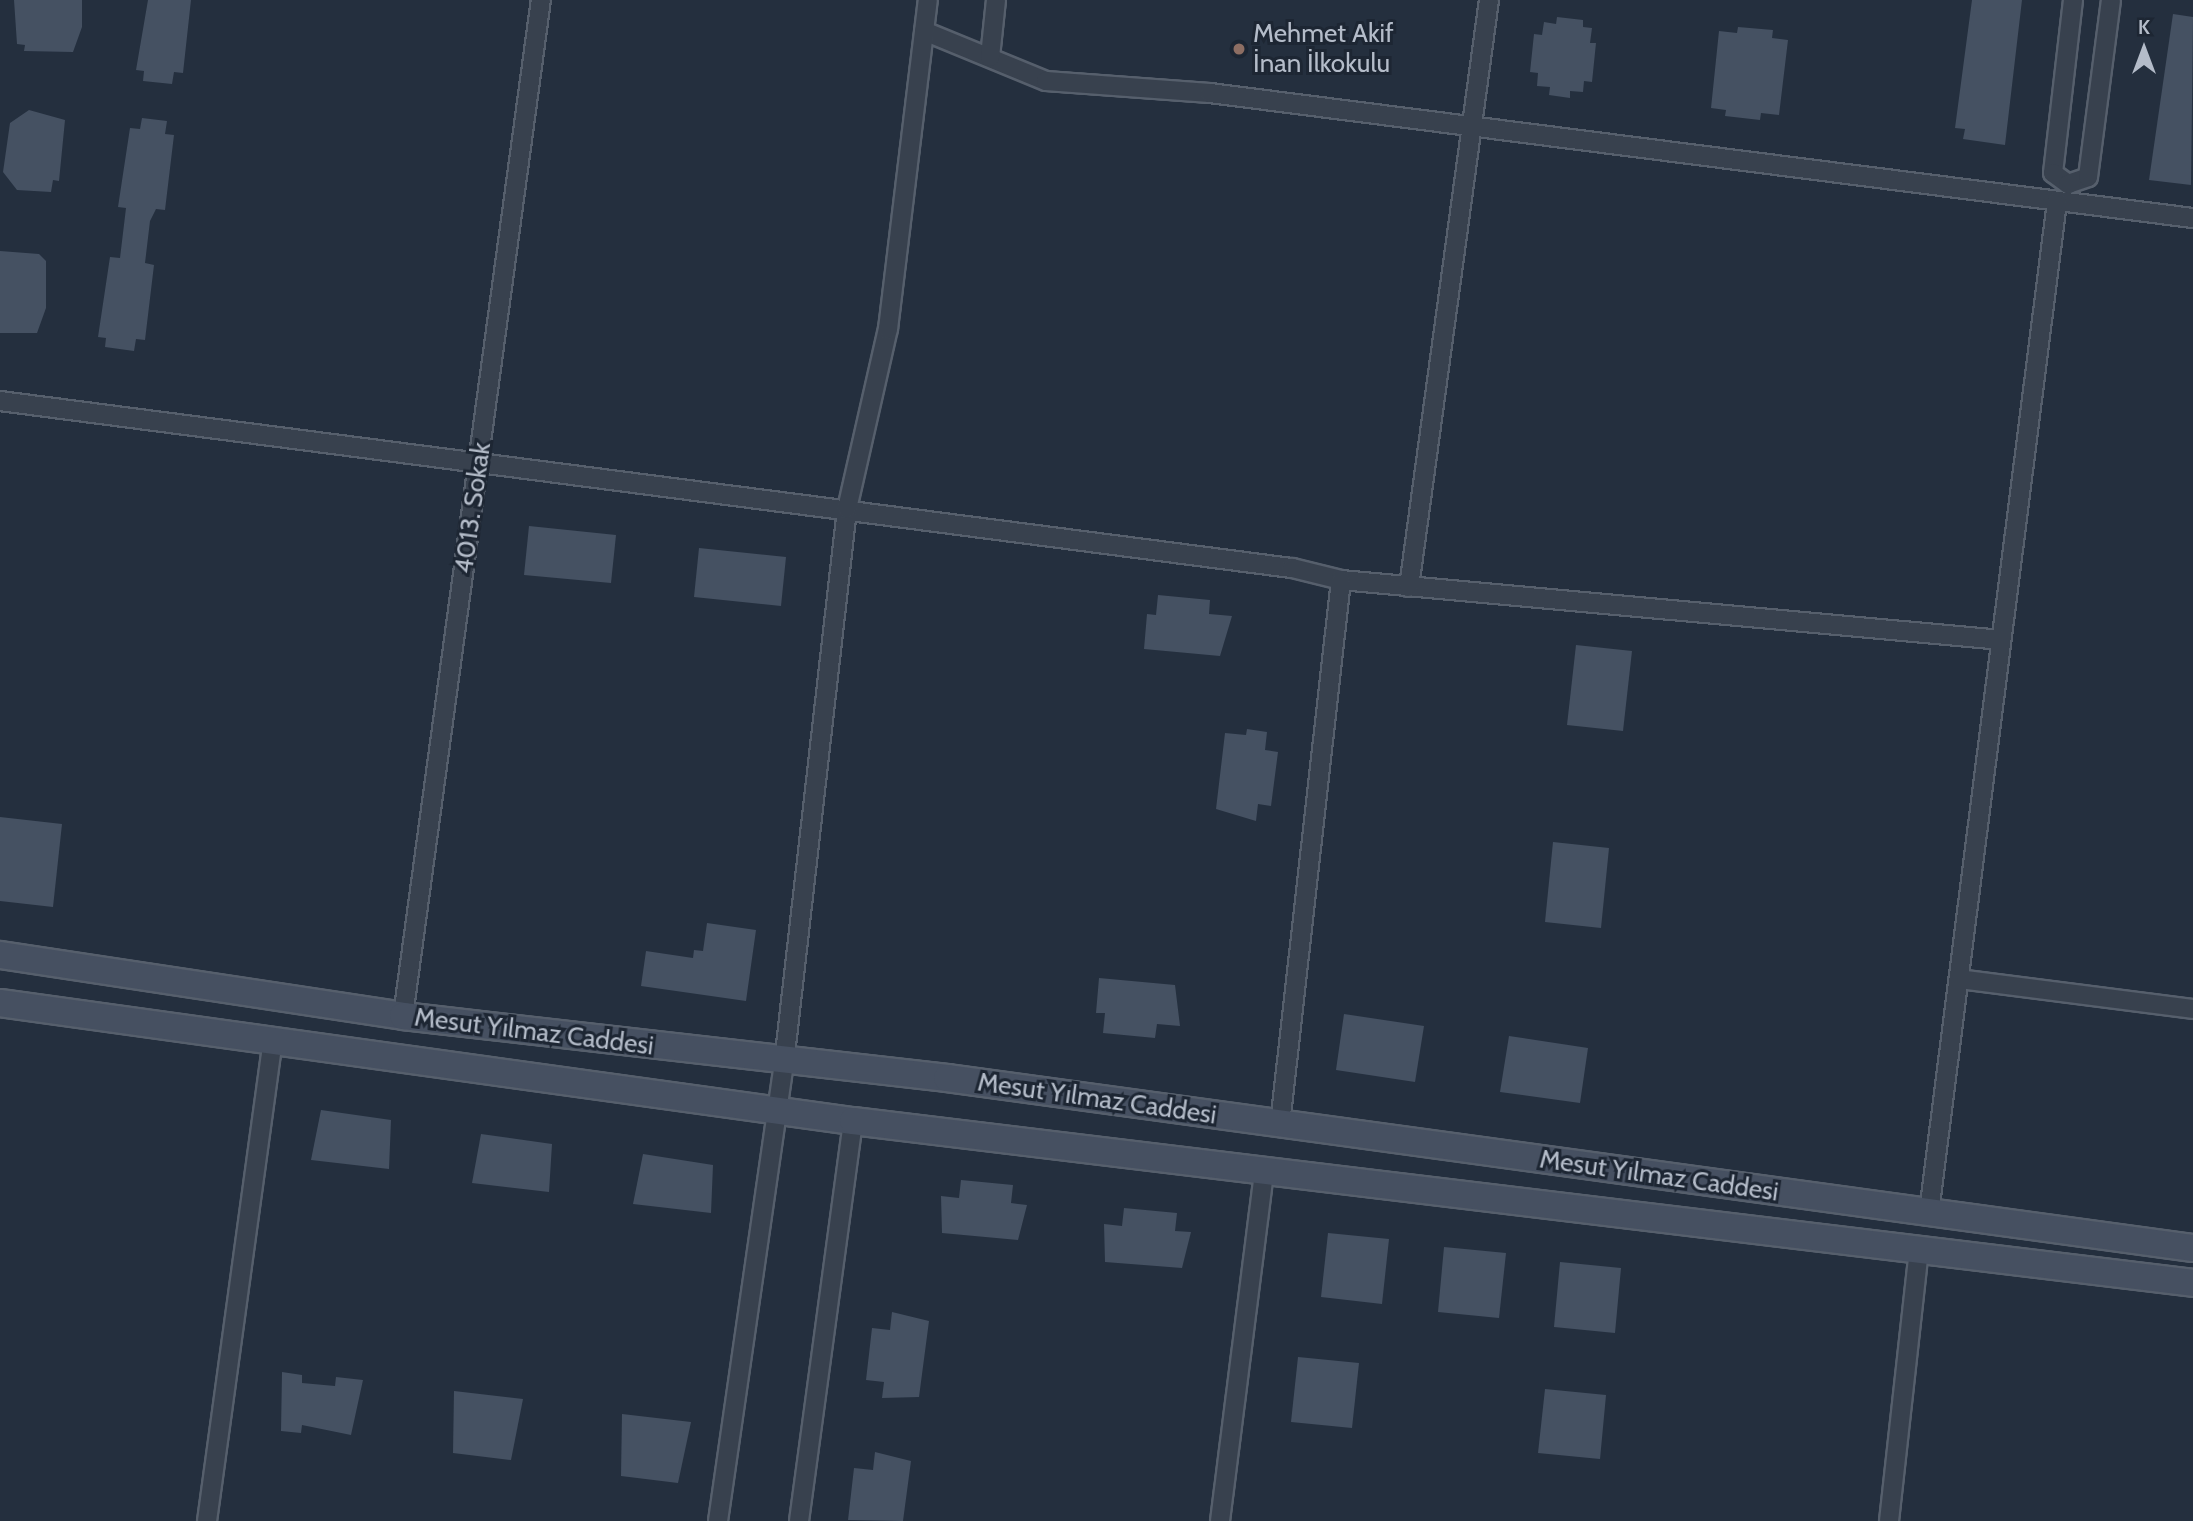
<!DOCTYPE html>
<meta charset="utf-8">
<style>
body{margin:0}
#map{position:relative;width:2193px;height:1521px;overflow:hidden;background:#242f3e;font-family:Cabin,sans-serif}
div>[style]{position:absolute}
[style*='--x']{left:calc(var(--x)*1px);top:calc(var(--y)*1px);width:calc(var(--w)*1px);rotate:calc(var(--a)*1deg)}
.building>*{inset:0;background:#455162}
.roads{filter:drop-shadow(2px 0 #565f6c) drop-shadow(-2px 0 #565f6c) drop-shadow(0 2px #565f6c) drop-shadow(0 -2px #565f6c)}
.street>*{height:18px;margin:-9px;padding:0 9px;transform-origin:9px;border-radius:9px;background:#38414e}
.secondary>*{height:26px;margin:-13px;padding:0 13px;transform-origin:13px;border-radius:13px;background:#465061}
.dots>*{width:19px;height:19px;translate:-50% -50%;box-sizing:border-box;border:4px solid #1d2633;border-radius:50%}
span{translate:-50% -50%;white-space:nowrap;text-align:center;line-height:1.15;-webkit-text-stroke:6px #1d2633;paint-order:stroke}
.poi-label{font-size:26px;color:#b4bcc9}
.left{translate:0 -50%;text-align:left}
.street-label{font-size:26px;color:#b4bcc9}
.north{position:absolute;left:2109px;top:14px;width:70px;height:70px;-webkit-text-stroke:5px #1d2633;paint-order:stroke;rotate:0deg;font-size:19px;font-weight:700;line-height:28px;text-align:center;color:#b4bcc9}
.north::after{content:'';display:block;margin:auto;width:24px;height:32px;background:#b4bcc9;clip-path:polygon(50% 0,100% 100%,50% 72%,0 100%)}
</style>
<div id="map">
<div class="building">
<div style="clip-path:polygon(14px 0,82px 0,82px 27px,73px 52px,24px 51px,25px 45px,17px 44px)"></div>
<div style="clip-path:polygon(148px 0,191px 0,183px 73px,174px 72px,172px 84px,143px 81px,144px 71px,136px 70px)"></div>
<div style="clip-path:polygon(1972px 0,2022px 0,2005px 145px,1963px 139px,1965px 129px,1955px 128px)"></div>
<div style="clip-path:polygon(2173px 14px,2193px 17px,2191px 185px,2149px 180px)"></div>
<div style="clip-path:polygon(1557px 17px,1583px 20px,1583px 27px,1592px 28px,1590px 43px,1596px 43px,1592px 82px,1584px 81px,1583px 92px,1570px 91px,1570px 98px,1549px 95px,1550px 87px,1537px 86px,1538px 73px,1530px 72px,1534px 34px,1542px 35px,1544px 22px,1556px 24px)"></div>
<div style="clip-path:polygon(1738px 27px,1773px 30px,1772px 38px,1788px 40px,1779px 115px,1761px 113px,1760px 120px,1725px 116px,1726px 110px,1711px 108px,1719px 31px,1737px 33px)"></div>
<div style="clip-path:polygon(29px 110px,65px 120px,59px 181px,53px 180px,51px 192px,17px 190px,3px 172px,10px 123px)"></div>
<div style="clip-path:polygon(142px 118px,167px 121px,165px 134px,174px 135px,165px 210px,156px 209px,150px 221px,145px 263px,154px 265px,145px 340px,136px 339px,134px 351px,105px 347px,106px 338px,98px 337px,110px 257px,120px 258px,126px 208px,118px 207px,130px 128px,140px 129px)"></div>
<div style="clip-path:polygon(0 251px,39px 254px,46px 261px,46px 308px,37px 333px,0 333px)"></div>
<div style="clip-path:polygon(529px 526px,616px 535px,611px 583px,524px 575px)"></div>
<div style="clip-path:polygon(699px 548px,786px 557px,781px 606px,694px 597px)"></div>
<div style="clip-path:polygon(1158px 595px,1210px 600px,1209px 614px,1232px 616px,1220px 656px,1144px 649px,1147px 614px,1156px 615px)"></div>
<div style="clip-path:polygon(1576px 645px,1632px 651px,1623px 731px,1567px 725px)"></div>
<div style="clip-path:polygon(1247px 729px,1267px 732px,1265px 750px,1278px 752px,1271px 806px,1258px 804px,1256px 821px,1216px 809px,1225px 733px,1246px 735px)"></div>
<div style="clip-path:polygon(0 817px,62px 824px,53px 907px,0 901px)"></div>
<div style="clip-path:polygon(1553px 842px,1609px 848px,1601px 928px,1545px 922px)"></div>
<div style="clip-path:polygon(707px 923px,756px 930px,746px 1001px,641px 986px,646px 951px,693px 958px,694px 950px,703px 951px)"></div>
<div style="clip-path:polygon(1099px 978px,1175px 985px,1180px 1026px,1157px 1024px,1155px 1038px,1103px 1033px,1105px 1013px,1096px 1013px)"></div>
<div style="clip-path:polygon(1344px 1014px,1424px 1026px,1415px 1082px,1336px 1070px)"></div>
<div style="clip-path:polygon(1509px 1036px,1588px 1048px,1580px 1103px,1500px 1092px)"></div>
<div style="clip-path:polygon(321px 1110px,391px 1120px,389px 1169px,311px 1160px)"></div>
<div style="clip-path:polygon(481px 1134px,552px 1144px,549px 1192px,472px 1183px)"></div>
<div style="clip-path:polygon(643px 1154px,713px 1165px,711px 1213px,633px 1204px)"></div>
<div style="clip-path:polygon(961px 1180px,1013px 1185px,1011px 1203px,1027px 1205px,1018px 1240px,942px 1233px,941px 1196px,959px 1198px)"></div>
<div style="clip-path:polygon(1124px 1208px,1177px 1213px,1175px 1231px,1191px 1232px,1182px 1268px,1105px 1262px,1104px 1224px,1122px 1226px)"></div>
<div style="clip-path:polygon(1328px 1233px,1389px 1239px,1382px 1304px,1321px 1297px)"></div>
<div style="clip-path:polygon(1444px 1247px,1506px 1253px,1499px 1318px,1438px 1312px)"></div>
<div style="clip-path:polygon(1560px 1262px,1621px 1268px,1615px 1333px,1554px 1327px)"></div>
<div style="clip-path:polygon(892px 1312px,929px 1321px,919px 1397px,882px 1398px,884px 1382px,866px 1380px,872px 1328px,890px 1330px)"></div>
<div style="clip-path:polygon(1298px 1357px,1359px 1363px,1352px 1428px,1291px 1422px)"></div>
<div style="clip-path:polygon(282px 1372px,302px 1375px,302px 1383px,335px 1386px,336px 1377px,363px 1380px,351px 1435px,302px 1425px,301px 1433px,281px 1431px)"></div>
<div style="clip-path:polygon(1545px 1389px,1606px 1395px,1600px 1459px,1538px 1453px)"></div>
<div style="clip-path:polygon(454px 1391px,523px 1399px,511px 1460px,453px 1453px)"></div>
<div style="clip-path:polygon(622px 1414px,691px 1422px,678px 1483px,621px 1476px)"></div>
<div style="clip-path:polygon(875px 1452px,911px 1461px,903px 1521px,848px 1520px,854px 1468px,873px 1470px)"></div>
</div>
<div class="roads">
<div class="street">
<div style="--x:2073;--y:0;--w:174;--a:96.6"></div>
<div style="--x:2053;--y:173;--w:19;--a:36"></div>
<div style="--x:2068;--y:184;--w:21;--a:-19"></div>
<div style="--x:2088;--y:177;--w:178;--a:-82.6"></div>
<div style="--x:924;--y:31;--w:132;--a:22.3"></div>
<div style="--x:1046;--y:81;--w:164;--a:4.2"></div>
<div style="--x:1210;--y:93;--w:991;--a:7.25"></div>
<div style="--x:990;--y:57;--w:57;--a:-84"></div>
<div style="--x:0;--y:401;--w:1303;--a:7.37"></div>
<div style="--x:1292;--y:568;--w:50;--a:13.8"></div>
<div style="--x:1341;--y:580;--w:663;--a:5.19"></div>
<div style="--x:1409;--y:587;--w:592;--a:-82.24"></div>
<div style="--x:1959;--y:979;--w:236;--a:7.3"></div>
<div style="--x:403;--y:1016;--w:1025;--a:-82.27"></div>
<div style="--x:1280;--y:1124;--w:547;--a:-83.6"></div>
<div style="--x:1929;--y:1212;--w:1019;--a:-82.78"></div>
<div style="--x:207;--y:1521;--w:486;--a:-82.2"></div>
<div style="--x:718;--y:1521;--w:463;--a:-81.8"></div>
<div style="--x:784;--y:1063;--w:558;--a:-83.51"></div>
<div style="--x:847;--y:509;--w:185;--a:-77.2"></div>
<div style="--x:888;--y:329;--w:331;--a:-83.1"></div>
<div style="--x:799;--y:1521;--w:404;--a:-82.3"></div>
<div style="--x:1220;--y:1521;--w:353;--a:-82.8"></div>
<div style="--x:1889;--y:1521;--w:273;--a:-83.7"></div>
</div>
<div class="secondary">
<div style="--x:0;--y:955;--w:408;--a:8.6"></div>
<div style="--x:403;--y:1016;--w:548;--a:6.5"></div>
<div style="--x:947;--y:1078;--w:1258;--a:7.77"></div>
<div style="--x:0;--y:1003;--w:861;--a:7.88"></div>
<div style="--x:853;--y:1121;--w:1350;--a:6.89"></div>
</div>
</div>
<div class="dots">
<div style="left:1239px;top:49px;background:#8d6e63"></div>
</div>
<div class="poi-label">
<span class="left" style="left:1253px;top:49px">Mehmet Akif<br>İnan İlkokulu</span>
</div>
<div class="street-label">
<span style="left:473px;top:508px;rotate:-82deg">4013. Sokak</span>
<span style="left:534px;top:1032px;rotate:7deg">Mesut Yılmaz Caddesi</span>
<span style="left:1097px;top:1099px;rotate:8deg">Mesut Yılmaz Caddesi</span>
<span style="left:1659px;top:1176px;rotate:8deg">Mesut Yılmaz Caddesi</span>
</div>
<div class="north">K</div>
</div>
